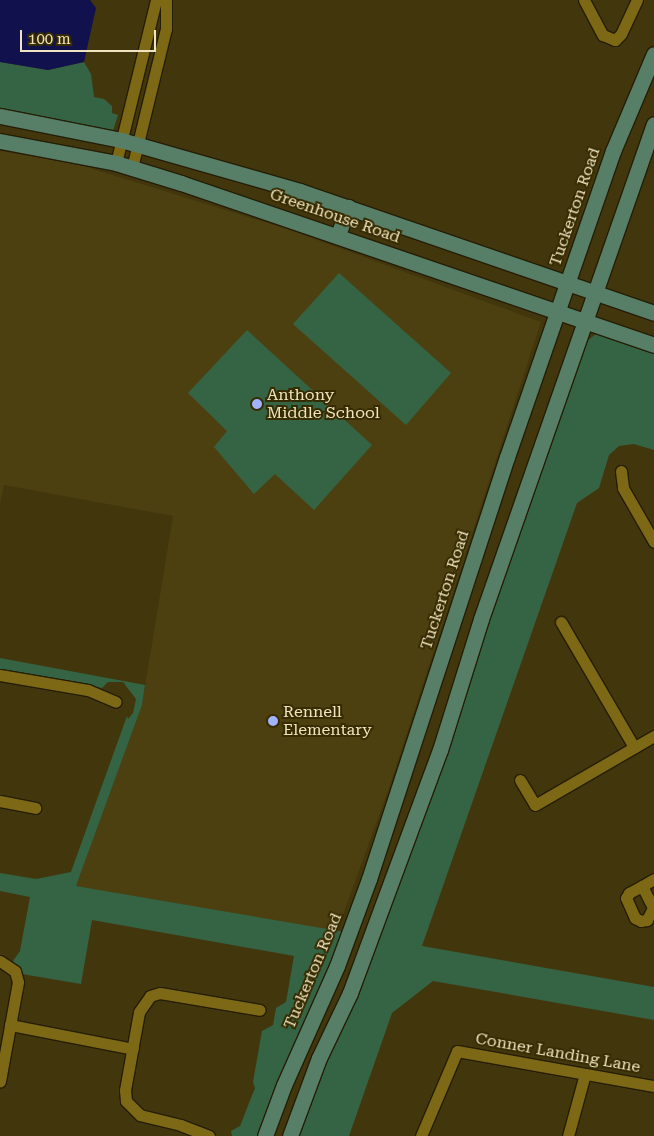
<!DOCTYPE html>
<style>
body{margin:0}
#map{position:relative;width:654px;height:1136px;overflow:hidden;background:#42360d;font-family:"Roboto Serif",serif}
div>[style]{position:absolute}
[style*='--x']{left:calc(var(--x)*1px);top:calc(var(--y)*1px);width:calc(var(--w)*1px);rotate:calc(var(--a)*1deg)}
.built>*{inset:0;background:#4c4011}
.green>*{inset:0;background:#356445}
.water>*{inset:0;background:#10114d}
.roads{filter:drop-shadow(1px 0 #251e06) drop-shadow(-1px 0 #251e06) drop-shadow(0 1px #251e06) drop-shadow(0 -1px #251e06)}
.minor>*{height:11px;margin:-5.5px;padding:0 5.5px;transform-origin:5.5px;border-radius:5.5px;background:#7d6815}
.major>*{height:15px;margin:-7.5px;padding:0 7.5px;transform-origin:7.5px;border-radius:7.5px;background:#577f68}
.dots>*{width:14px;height:14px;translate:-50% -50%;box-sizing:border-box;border:2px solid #372c01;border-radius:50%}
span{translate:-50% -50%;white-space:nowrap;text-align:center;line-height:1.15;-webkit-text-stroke:4px #372c01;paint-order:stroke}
.street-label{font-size:16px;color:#efe4bf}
.poi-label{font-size:16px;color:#efe4bf}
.left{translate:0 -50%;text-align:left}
.scale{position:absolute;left:20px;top:30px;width:136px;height:22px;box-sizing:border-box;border:2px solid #efe4bf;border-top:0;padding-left:6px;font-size:15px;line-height:18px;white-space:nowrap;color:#efe4bf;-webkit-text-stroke:4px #372c01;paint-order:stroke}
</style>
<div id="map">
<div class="built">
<div style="clip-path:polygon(0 151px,77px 164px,290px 230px,541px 322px,389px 788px,337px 931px,76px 886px,142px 705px,173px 516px,4px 485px,0 504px)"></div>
</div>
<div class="green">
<div style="clip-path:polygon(0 62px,48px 70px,84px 62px,91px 74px,94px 97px,104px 99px,112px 106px,112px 113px,118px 115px,113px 131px,0 112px)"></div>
<div style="clip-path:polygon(339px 273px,451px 373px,406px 425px,293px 324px)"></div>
<div style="clip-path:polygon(247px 330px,372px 445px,314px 510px,275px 474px,254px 494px,214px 447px,227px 431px,188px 393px)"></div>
<div style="clip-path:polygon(597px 333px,654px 352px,654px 450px,634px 444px,619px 446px,609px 455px,599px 488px,577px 503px,422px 946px,654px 987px,654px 1020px,433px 981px,392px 1013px,349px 1136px,296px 1136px,456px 712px,586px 342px)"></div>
<div style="clip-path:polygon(0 658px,145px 685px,142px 705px,76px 886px,345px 932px,261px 1136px,232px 1136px,231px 1131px,240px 1126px,255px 1088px,253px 1082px,262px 1031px,273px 1025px,276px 1008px,286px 1002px,294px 956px,92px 920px,81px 984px,22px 974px,13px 961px,20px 951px,30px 897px,0 891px,0 873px,36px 879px,71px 872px,127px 716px,128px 719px,133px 713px,136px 699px,123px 682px,108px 682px,102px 688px,0 670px)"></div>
</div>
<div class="water">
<div style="clip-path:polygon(0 0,90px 0,96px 8px,84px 62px,48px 70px,0 62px)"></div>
</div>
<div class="roads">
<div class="minor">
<div style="--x:584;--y:0;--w:40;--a:62"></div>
<div style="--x:603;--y:35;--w:13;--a:23"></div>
<div style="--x:615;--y:40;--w:8;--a:-45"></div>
<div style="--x:621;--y:34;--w:38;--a:-65"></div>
<div style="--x:116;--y:163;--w:168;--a:-76.2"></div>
<div style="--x:132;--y:168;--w:143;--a:-76.3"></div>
<div style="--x:166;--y:29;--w:29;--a:-90"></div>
<div style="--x:621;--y:471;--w:17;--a:83"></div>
<div style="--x:623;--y:488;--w:62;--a:60.1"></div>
<div style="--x:561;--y:622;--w:145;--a:59.7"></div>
<div style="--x:0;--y:675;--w:89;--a:9.7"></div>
<div style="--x:88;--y:690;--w:30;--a:23"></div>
<div style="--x:520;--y:780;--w:29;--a:59"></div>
<div style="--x:535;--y:805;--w:138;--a:-30.1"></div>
<div style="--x:0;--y:801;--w:36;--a:11"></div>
<div style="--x:642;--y:886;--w:25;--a:63"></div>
<div style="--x:653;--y:908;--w:13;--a:117"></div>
<div style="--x:647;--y:920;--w:6;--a:171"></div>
<div style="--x:641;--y:921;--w:7;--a:-153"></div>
<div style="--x:635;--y:918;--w:22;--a:-114"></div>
<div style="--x:626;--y:898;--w:6;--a:-59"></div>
<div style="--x:629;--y:893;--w:15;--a:-28"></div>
<div style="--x:642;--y:886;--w:14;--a:-30"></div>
<div style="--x:0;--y:961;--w:18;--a:34"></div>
<div style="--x:15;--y:971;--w:11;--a:75"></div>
<div style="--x:18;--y:982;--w:101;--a:100.3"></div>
<div style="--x:10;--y:1025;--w:125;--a:11"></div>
<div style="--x:209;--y:1136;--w:30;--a:-159"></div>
<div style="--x:181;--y:1125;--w:42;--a:-166.3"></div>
<div style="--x:140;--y:1115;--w:20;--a:-135"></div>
<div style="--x:126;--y:1101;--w:11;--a:-95"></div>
<div style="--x:125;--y:1090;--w:79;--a:-79.8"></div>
<div style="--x:139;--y:1012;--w:19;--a:-55"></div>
<div style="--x:150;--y:996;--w:10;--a:-17"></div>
<div style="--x:160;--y:993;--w:101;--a:9.6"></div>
<div style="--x:421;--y:1136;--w:92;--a:-67"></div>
<div style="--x:457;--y:1051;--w:200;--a:10.1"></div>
<div style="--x:568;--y:1136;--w:64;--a:-74.7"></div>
</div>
<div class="major">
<div style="--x:0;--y:116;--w:123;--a:11.2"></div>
<div style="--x:121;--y:140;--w:186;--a:15.9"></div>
<div style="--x:300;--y:191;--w:374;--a:19"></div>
<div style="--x:0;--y:141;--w:118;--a:10.7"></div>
<div style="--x:116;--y:163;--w:68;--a:17.1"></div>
<div style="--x:181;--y:183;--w:500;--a:18.9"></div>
<div style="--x:338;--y:235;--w:30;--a:-70"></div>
<div style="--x:265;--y:1136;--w:54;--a:-69.6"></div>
<div style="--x:284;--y:1085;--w:130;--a:-66"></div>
<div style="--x:337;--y:966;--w:93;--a:-69.8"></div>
<div style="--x:369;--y:879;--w:444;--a:-71.9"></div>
<div style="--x:507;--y:457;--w:324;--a:-70.9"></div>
<div style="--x:613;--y:151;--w:105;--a:-67.1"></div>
<div style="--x:290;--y:1136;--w:83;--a:-69.6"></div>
<div style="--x:319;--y:1058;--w:72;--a:-64.5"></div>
<div style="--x:350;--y:993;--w:259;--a:-69.7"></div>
<div style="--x:440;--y:750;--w:137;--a:-72.6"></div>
<div style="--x:481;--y:619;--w:524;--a:-70.74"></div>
</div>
</div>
<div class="dots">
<div style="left:257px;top:404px;background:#a1b3fd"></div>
<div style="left:273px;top:721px;background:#a1b3fd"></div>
</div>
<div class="street-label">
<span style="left:575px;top:207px;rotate:-71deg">Tuckerton Road</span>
<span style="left:335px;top:216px;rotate:19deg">Greenhouse Road</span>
<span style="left:445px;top:590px;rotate:-72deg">Tuckerton Road</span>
<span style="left:313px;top:971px;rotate:-67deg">Tuckerton Road</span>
<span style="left:558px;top:1053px;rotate:10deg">Conner Landing Lane</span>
</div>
<div class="poi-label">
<span class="left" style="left:267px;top:404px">Anthony<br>Middle School</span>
<span class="left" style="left:283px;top:721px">Rennell<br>Elementary</span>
</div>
<div class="scale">100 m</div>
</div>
